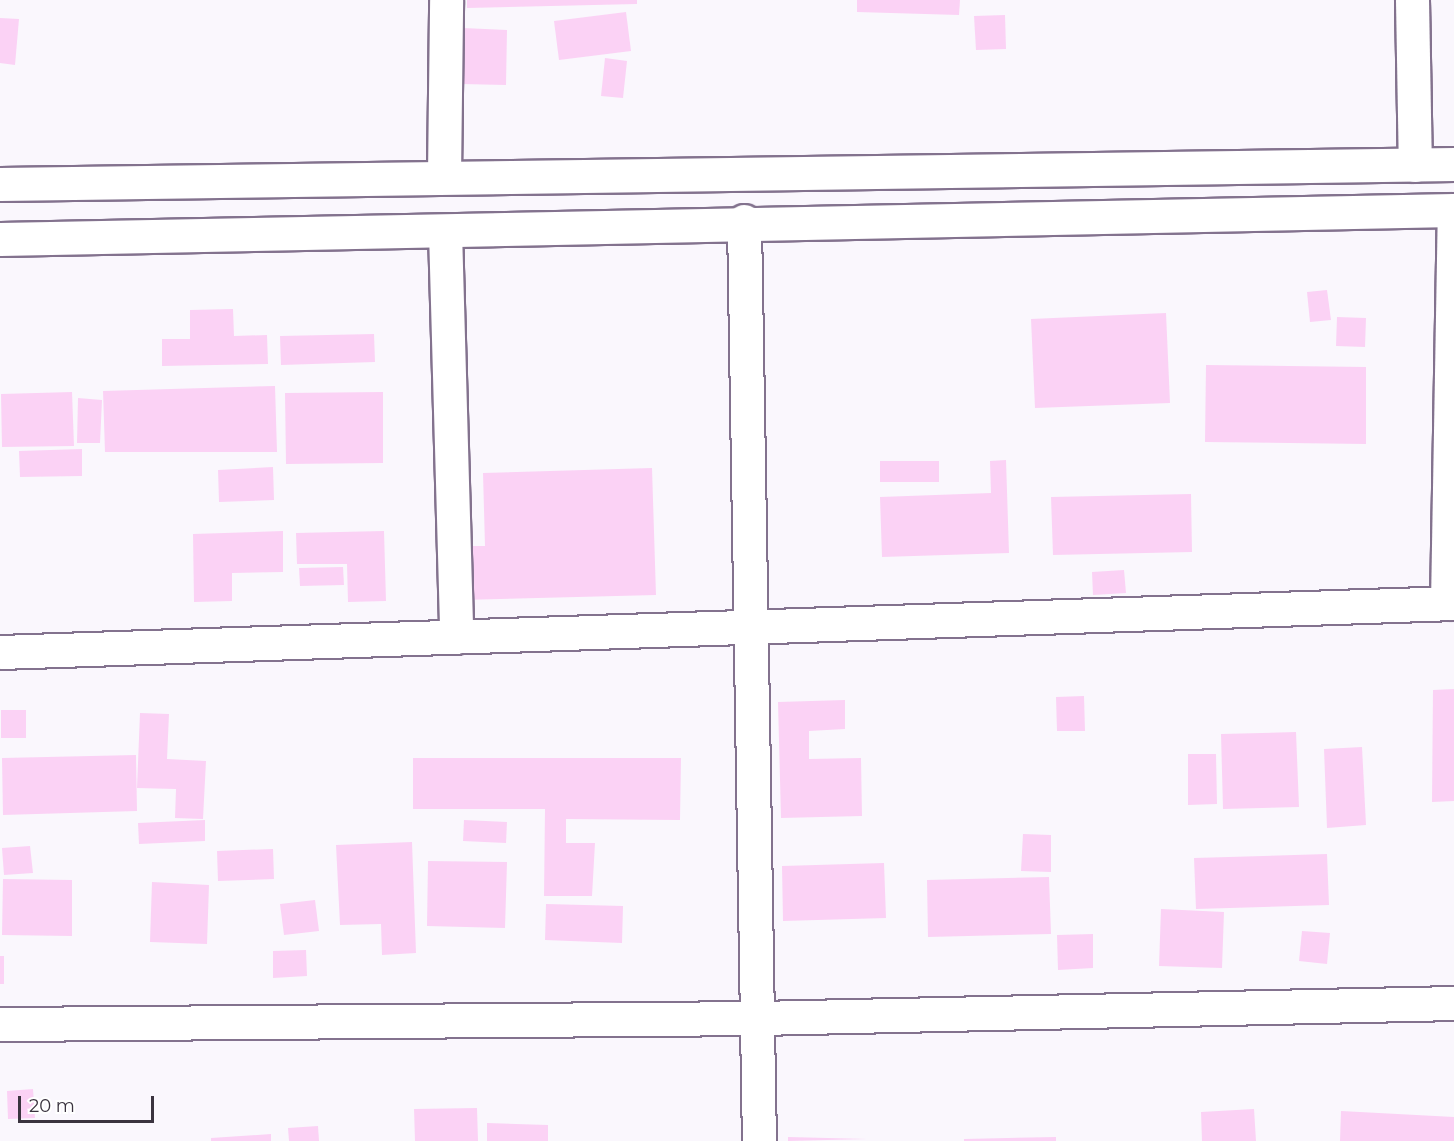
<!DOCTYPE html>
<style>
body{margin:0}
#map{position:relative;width:1454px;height:1141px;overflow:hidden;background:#faf7fd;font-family:Montserrat,sans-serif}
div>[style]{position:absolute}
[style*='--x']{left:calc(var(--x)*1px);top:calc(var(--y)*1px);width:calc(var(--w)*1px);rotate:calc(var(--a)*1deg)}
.building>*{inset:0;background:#fbd2f5}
.roads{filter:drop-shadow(2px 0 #83728e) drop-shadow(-2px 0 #83728e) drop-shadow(0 2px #83728e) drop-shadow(0 -2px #83728e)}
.minor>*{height:33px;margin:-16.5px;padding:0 16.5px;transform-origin:16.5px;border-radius:16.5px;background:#fff}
.tertiary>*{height:33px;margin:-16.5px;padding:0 16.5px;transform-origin:16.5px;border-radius:16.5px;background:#fff}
span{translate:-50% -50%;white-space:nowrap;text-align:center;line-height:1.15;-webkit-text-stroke:6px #fff;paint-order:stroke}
.scale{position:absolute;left:18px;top:1096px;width:136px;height:27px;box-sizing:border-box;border:3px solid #3a333f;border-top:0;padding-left:8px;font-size:18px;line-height:21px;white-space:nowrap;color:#3a333f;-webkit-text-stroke:4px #fff;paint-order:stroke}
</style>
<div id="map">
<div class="building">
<div style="clip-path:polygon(467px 0,637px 0,637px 4px,467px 8px)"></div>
<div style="clip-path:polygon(857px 0,960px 0,959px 15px,857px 12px)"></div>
<div style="clip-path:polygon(626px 12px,631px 51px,559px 60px,554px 21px)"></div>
<div style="clip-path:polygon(1005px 15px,1006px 49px,976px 50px,974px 16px)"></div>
<div style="clip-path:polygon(0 18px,19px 19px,15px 65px,0 63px)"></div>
<div style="clip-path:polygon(463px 28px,507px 30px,506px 85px,461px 84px)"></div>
<div style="clip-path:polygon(605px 58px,627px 61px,623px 98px,601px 96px)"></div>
<div style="clip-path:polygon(1327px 290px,1331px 320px,1310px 322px,1307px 292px)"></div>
<div style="clip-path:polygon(233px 309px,234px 336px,267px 335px,268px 364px,162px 366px,162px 339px,190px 339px,190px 310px)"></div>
<div style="clip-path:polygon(1166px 313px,1170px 403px,1035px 408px,1031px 319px)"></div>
<div style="clip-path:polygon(1337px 317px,1366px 318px,1365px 347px,1336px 346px)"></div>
<div style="clip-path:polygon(374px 334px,375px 362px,281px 365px,280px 336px)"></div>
<div style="clip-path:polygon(1206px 365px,1366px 367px,1366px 444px,1205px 442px)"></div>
<div style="clip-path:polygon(275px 386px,277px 452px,105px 452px,103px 391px)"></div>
<div style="clip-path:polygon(72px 392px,74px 446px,2px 447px,1px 394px)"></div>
<div style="clip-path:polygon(383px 392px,383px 463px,286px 464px,285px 393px)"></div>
<div style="clip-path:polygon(78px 398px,102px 400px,100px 443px,77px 443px)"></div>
<div style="clip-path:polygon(82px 449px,82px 476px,20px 477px,19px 451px)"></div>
<div style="clip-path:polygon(1006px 460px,1009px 553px,882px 557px,880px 497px,991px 493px,990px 461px)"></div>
<div style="clip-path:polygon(880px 461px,939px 461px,939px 482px,880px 482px)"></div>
<div style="clip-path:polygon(273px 467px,274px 500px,219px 502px,218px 470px)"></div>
<div style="clip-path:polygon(652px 468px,656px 595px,461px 600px,459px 546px,485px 546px,483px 473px)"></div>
<div style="clip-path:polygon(1191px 494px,1192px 552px,1053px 555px,1051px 497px)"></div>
<div style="clip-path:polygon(283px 531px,283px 572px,232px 573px,232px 601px,194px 602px,193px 534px)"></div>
<div style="clip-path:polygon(384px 531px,386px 601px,348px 602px,347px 564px,297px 564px,296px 533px)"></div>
<div style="clip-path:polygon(343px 567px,344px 585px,300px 586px,299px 568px)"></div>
<div style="clip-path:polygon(1124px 570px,1126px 593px,1093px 595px,1092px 572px)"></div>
<div style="clip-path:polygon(1454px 689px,1454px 801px,1432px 802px,1433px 690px)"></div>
<div style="clip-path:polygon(1084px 696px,1085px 731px,1057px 731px,1056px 697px)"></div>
<div style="clip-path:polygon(845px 700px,845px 729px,809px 731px,809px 759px,861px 758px,862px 816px,781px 818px,778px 702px)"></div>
<div style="clip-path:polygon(1px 710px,26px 710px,26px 738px,1px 738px)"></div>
<div style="clip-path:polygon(140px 713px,169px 714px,167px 759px,206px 761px,203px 819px,175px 818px,176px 789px,137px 788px)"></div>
<div style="clip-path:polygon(1296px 732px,1299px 807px,1223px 809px,1221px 734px)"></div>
<div style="clip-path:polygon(1362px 747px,1366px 825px,1327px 828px,1324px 749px)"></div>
<div style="clip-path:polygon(1188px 754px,1216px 754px,1217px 804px,1188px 805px)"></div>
<div style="clip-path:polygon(136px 755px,137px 811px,3px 815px,2px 758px)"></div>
<div style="clip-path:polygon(413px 758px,681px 758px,680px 820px,566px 819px,566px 843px,595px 843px,592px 896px,544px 896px,545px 809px,413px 809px)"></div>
<div style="clip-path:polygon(205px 820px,205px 841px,139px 844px,138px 823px)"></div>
<div style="clip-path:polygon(464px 820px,507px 822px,506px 843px,463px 841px)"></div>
<div style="clip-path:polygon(1023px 834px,1051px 835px,1051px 872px,1021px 871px)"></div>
<div style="clip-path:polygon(412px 842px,416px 953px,382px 955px,381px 924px,340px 925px,336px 845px)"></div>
<div style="clip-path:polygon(30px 846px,33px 873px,4px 875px,2px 848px)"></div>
<div style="clip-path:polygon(273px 849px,274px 879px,218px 881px,217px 851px)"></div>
<div style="clip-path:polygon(1327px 854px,1329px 905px,1196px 909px,1194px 858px)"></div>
<div style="clip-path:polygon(428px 861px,507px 862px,505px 928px,427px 926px)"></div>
<div style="clip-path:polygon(884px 863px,886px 918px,783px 921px,782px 866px)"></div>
<div style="clip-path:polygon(1049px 877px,1051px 934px,928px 937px,927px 880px)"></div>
<div style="clip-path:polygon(3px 879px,72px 880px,72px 936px,2px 935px)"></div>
<div style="clip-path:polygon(152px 882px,209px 885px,207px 944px,150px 942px)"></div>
<div style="clip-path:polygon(315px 900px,319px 931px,284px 935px,280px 904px)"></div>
<div style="clip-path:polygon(546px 904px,623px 906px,622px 943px,545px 940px)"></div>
<div style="clip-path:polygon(1161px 909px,1224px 912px,1222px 968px,1159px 966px)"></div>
<div style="clip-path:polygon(1302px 931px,1330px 933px,1327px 964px,1299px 961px)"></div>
<div style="clip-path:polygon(1093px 934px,1093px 968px,1058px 970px,1057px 935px)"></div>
<div style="clip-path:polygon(306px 950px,307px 976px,273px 978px,273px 951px)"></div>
<div style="clip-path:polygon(0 956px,4px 956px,4px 984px,0 984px)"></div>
<div style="clip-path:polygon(33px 1089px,35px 1118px,8px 1119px,7px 1091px)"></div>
<div style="clip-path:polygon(477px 1108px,478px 1141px,415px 1141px,414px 1109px)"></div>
<div style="clip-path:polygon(1254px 1109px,1256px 1141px,1202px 1141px,1201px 1112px)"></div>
<div style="clip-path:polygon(1341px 1111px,1454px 1117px,1454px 1141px,1340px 1141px)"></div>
<div style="clip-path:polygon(487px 1123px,548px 1125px,548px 1141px,487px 1141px)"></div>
<div style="clip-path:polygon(318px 1126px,319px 1141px,289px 1141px,288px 1128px)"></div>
<div style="clip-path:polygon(271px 1134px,271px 1141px,211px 1141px,211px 1138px)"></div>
<div style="clip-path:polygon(788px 1137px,867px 1139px,788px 1141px)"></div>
<div style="clip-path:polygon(1056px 1137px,1056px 1141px,964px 1141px,964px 1139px)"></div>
</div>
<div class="roads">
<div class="minor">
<div style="--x:1412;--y:0;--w:165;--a:89"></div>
<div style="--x:444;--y:175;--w:175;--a:-89.3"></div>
<div style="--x:744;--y:221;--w:920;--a:89.07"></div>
<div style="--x:445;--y:231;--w:406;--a:88.4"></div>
<div style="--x:1447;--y:603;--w:393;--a:-89"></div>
<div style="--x:0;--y:652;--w:1455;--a:-1.93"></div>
<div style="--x:0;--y:1024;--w:757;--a:-0.45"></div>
<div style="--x:757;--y:1018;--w:697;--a:-1.23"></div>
</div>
<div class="tertiary">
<div style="--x:0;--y:184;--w:1454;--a:-0.79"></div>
<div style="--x:0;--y:239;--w:1454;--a:-1.14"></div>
</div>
</div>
<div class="scale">20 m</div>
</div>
